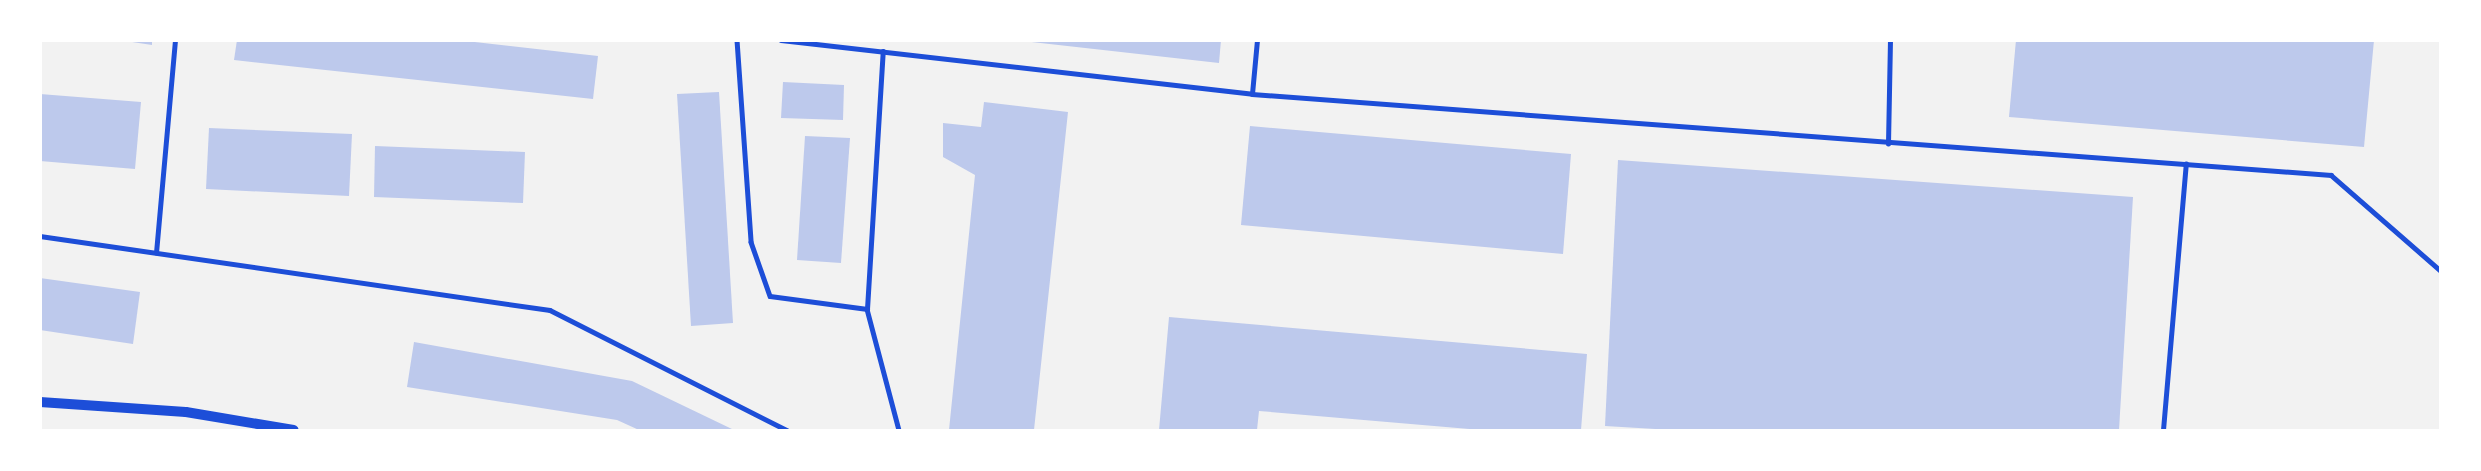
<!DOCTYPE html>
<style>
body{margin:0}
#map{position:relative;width:2481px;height:471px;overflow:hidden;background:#f2f2f2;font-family:Mulish,sans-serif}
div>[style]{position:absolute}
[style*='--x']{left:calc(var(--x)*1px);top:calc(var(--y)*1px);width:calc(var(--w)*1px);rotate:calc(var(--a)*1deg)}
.building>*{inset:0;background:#bdc9ec}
.service>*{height:4.5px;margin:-2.25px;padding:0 2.25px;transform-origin:2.25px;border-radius:2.25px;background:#1d4ed8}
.tertiary>*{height:10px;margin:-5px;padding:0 5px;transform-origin:5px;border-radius:5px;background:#1d4ed8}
span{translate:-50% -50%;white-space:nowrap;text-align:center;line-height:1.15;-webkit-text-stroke:5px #fff;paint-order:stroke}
.frame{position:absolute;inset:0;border:42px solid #fff;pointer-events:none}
</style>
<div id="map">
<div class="building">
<div style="clip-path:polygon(119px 40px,152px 40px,152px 45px)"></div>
<div style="clip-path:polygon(237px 40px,457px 40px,598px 56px,593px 99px,234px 60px)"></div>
<div style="clip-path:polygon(1014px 40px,1221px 40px,1219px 63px)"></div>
<div style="clip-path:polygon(2016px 40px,2374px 40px,2364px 147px,2009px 117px)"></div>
<div style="clip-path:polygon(783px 82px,844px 85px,843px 120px,781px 118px)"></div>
<div style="clip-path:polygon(719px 92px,733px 323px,691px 326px,677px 94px)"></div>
<div style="clip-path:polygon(40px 94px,141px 102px,135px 169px,40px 161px)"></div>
<div style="clip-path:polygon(984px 102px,1068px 112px,1034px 430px,949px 430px,975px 175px,943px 157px,943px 123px,981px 127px)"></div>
<div style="clip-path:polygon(1250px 126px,1571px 154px,1563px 254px,1241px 225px)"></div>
<div style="clip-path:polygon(209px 128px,352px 134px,349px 196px,206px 189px)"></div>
<div style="clip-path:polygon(805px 136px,850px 138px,841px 263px,797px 260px)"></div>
<div style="clip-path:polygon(375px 146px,525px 152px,523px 203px,374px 197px)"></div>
<div style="clip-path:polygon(1618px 160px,2133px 197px,2119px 430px,1672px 430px,1605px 426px)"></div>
<div style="clip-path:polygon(40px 278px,140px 292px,133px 344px,40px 330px)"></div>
<div style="clip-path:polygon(1169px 317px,1587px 354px,1581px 430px,1481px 430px,1259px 411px,1257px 430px,1159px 430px)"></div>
<div style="clip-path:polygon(414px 342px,632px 381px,734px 430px,639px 430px,617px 420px,407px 387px)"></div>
</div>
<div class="service">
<div style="--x:737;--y:40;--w:202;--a:86"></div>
<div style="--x:751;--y:242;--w:57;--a:70.6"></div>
<div style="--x:770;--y:296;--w:98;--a:7.6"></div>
<div style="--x:867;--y:309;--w:258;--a:-86.5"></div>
<div style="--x:781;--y:40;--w:474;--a:6.5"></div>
<div style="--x:1252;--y:94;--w:54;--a:-84.7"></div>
<div style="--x:1252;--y:94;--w:1082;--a:4.29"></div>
<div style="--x:2331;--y:175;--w:145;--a:41.1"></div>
<div style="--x:1888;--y:144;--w:104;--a:-88.9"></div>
<div style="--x:40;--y:236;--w:515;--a:8.26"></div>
<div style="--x:550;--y:310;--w:266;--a:26.9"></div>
<div style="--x:156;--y:253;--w:214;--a:-84.9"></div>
<div style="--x:867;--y:309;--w:125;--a:75.2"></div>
<div style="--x:2163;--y:430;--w:267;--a:-85.1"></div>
</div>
<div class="tertiary">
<div style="--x:40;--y:402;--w:146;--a:3.9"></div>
<div style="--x:186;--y:412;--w:109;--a:9.5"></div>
</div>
<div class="frame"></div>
</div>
